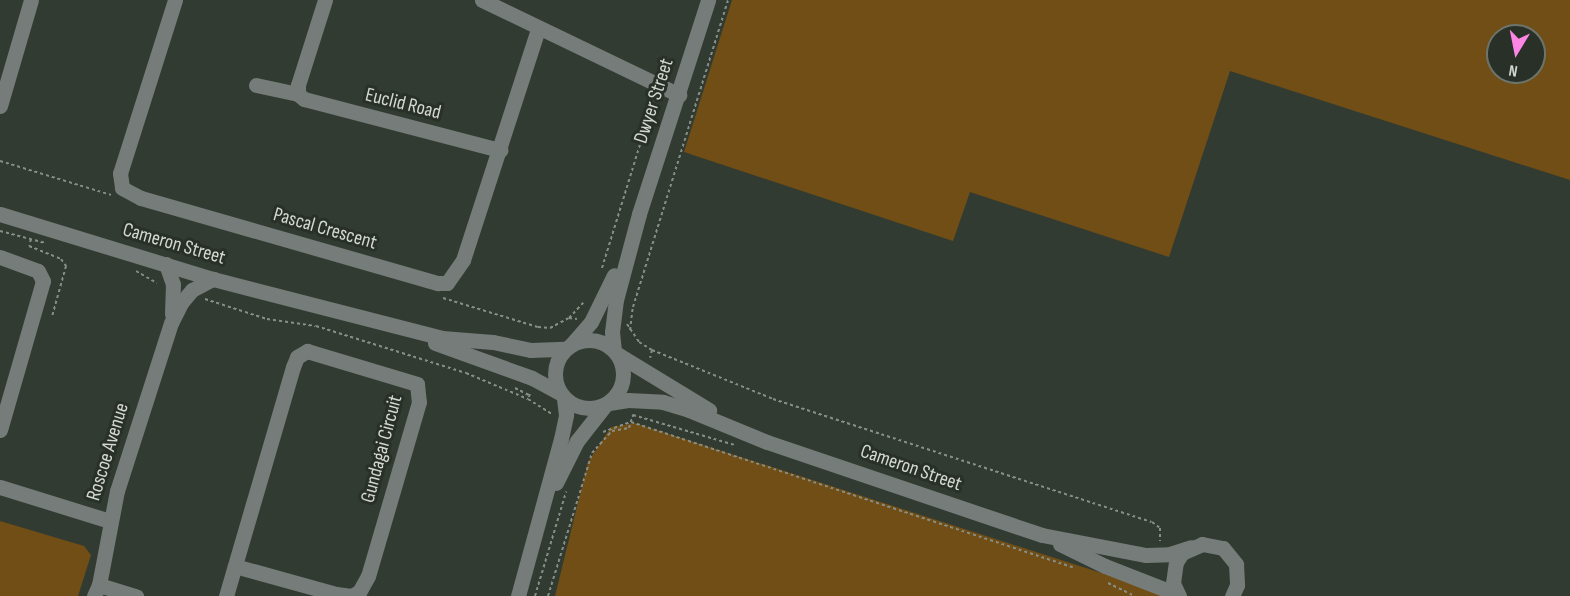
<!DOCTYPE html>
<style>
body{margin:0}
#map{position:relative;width:1570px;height:596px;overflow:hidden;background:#323b31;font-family:"Sofia Sans Condensed",sans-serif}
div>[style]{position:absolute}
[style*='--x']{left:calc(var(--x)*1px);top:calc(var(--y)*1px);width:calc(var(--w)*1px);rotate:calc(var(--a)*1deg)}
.green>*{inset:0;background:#714e16}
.path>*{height:2px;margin-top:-1px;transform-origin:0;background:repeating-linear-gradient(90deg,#868e85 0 3px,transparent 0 6px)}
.minor>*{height:15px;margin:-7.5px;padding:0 7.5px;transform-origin:7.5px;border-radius:7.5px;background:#757c79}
.minor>.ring{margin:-7.5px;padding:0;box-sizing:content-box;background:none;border:15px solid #757c79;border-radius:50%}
span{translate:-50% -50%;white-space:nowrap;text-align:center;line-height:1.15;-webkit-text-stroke:6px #283027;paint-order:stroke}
.street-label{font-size:20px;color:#d3d9d2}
.north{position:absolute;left:1486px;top:24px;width:60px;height:60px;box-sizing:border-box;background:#283027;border:2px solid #6c746b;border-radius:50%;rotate:190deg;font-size:16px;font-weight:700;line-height:24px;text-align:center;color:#d3d9d2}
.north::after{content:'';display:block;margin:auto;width:21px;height:27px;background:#fc86e4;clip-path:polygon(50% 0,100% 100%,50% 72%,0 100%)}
</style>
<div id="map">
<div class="green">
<div style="clip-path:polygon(evenodd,732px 0,1570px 0,1570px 180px,1230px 71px,1169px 257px,970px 192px,953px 241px,684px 152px,732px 0,1498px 36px,1534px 36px,1534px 72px,1498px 72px,1498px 36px)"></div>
<div style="clip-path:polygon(635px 423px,1173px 596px,555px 596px,588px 462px,611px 427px)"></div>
<div style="clip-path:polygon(0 521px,84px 546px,91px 555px,78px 596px,0 596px)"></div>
</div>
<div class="path">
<div style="--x:663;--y:71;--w:8;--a:-76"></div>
<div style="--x:0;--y:161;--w:116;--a:17"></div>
<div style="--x:0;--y:231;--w:47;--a:14.9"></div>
<div style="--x:31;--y:239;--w:7;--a:106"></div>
<div style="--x:29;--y:246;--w:35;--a:22"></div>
<div style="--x:61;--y:259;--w:9;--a:54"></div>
<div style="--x:66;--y:266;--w:53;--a:105.4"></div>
<div style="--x:602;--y:268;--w:177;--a:-72.9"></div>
<div style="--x:136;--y:271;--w:24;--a:30"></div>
<div style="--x:443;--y:298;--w:99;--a:17"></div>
<div style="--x:538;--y:327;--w:12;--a:5"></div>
<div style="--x:550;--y:328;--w:21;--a:-28"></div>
<div style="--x:569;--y:318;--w:8;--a:7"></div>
<div style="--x:205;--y:299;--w:65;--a:17.9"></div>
<div style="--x:267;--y:319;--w:49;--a:8.1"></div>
<div style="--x:316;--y:326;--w:157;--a:17.4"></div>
<div style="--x:466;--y:373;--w:67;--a:22.8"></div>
<div style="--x:569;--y:318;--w:22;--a:-47"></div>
<div style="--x:627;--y:324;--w:22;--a:56"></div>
<div style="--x:639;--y:342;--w:15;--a:32"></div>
<div style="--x:652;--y:350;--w:8;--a:104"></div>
<div style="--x:630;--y:330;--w:23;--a:-83"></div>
<div style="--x:633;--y:307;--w:321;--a:-72.8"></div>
<div style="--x:652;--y:350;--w:131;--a:22"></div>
<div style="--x:773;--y:399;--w:398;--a:18"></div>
<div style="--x:1152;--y:522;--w:10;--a:37"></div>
<div style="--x:1160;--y:528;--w:13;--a:90"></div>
<div style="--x:515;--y:388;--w:16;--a:27"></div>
<div style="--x:530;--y:394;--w:5;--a:112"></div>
<div style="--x:528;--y:399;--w:28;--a:32"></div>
<div style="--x:633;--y:415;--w:106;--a:16.4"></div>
<div style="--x:603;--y:432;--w:30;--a:-20"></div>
<div style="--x:631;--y:422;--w:465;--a:18.2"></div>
<div style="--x:1108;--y:583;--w:30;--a:26"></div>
<div style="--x:535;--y:596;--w:109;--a:-73.4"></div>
<div style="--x:548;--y:596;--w:150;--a:-72.9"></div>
<div style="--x:592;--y:453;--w:30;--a:-48"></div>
<div style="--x:612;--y:431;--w:17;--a:-10"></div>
<div style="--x:629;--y:428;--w:14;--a:-73"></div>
</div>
<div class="minor">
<div style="--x:175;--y:0;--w:182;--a:107.6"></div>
<div style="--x:120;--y:173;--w:15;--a:82"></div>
<div style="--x:122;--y:188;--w:21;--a:28"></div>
<div style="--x:141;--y:198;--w:309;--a:16"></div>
<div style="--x:438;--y:283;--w:9;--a:0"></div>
<div style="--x:447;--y:283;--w:28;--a:-55"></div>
<div style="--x:463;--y:260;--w:243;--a:-72"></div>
<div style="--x:325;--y:0;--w:89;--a:107.6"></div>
<div style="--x:298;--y:85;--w:9;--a:90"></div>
<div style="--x:298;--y:94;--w:8;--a:40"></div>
<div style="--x:304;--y:99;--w:203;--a:14.6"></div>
<div style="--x:482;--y:0;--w:219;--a:25.7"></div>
<div style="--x:256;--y:85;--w:43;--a:12.1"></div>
<div style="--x:0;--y:106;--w:110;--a:-73.7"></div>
<div style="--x:0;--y:214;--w:223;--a:17"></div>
<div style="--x:213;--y:279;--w:236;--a:14.4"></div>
<div style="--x:442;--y:338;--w:51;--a:4.5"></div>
<div style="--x:493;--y:342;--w:39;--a:12"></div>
<div style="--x:531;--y:350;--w:34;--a:-2"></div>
<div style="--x:0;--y:257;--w:40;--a:20.2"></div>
<div style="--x:38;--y:271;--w:11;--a:63"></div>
<div style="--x:43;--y:281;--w:155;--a:106.1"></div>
<div style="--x:166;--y:264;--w:21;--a:71"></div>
<div style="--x:173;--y:284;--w:30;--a:92"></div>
<div class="ring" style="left:555px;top:340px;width:53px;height:53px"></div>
<div style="--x:435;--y:343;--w:103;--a:19.8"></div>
<div style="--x:532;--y:378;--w:32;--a:28"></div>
<div style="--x:571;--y:345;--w:30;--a:-49"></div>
<div style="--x:591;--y:322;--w:52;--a:-63.9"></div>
<div style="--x:614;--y:351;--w:19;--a:-96"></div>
<div style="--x:612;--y:332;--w:32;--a:-83"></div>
<div style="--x:616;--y:300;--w:89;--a:-75"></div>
<div style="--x:639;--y:214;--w:225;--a:-72.1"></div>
<div style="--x:617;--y:354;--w:108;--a:31.3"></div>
<div style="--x:609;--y:403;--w:19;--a:-9"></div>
<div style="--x:628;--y:400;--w:35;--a:3"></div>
<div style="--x:663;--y:402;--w:27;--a:17"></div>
<div style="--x:689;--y:410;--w:84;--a:22.3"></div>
<div style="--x:767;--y:442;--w:290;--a:18.7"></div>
<div style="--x:1042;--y:535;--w:106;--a:10.9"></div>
<div style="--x:1146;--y:555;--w:24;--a:-2"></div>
<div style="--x:1170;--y:554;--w:22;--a:-18"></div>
<div style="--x:556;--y:483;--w:47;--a:-63.4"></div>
<div style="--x:577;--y:441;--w:47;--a:-51.9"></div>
<div style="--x:0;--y:487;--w:115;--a:17.2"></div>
<div style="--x:1060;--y:544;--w:50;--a:26.1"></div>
<div style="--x:1105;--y:566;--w:77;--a:21.3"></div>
<div style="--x:99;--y:585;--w:39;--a:17"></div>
<div style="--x:94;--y:596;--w:12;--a:-66"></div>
<div style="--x:99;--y:585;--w:96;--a:-79.2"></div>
<div style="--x:117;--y:491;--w:176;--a:-72.2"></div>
<div style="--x:171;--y:323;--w:22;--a:-63"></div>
<div style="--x:181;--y:303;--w:17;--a:-50"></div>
<div style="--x:192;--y:290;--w:24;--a:-28"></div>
<div style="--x:226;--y:596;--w:239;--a:-73.7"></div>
<div style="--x:293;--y:367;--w:11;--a:-68"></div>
<div style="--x:297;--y:357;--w:12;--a:-31"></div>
<div style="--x:307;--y:351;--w:115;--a:16.7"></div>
<div style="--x:417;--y:384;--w:18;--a:84"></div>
<div style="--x:419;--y:402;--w:181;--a:106.3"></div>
<div style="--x:368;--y:576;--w:18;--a:119"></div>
<div style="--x:359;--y:592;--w:9;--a:153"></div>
<div style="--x:351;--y:596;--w:15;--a:-172"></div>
<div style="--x:336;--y:594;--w:105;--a:-164.5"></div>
<div style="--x:518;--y:596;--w:163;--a:-74.7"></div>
<div style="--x:561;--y:439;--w:25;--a:-78"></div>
<div style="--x:566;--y:415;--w:17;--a:-97"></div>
<div style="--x:1179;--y:596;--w:14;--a:-115"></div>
<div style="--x:1173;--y:583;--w:21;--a:-82"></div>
<div style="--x:1176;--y:562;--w:11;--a:-56"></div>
<div style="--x:1182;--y:553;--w:22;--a:-24"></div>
<div style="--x:1202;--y:544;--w:21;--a:11"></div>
<div style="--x:1223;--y:548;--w:21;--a:51"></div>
<div style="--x:1236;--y:564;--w:21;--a:87"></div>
<div style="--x:1237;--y:585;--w:12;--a:114"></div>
</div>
<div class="street-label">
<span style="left:654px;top:101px;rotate:-72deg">Dwyer Street</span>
<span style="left:403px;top:104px;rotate:14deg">Euclid Road</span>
<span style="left:325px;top:229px;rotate:16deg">Pascal Crescent</span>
<span style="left:174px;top:244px;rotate:16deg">Cameron Street</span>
<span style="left:382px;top:449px;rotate:-75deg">Gundagai Circuit</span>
<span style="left:108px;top:452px;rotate:-73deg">Roscoe Avenue</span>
<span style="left:911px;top:468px;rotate:19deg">Cameron Street</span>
</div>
<div class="north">N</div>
</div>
